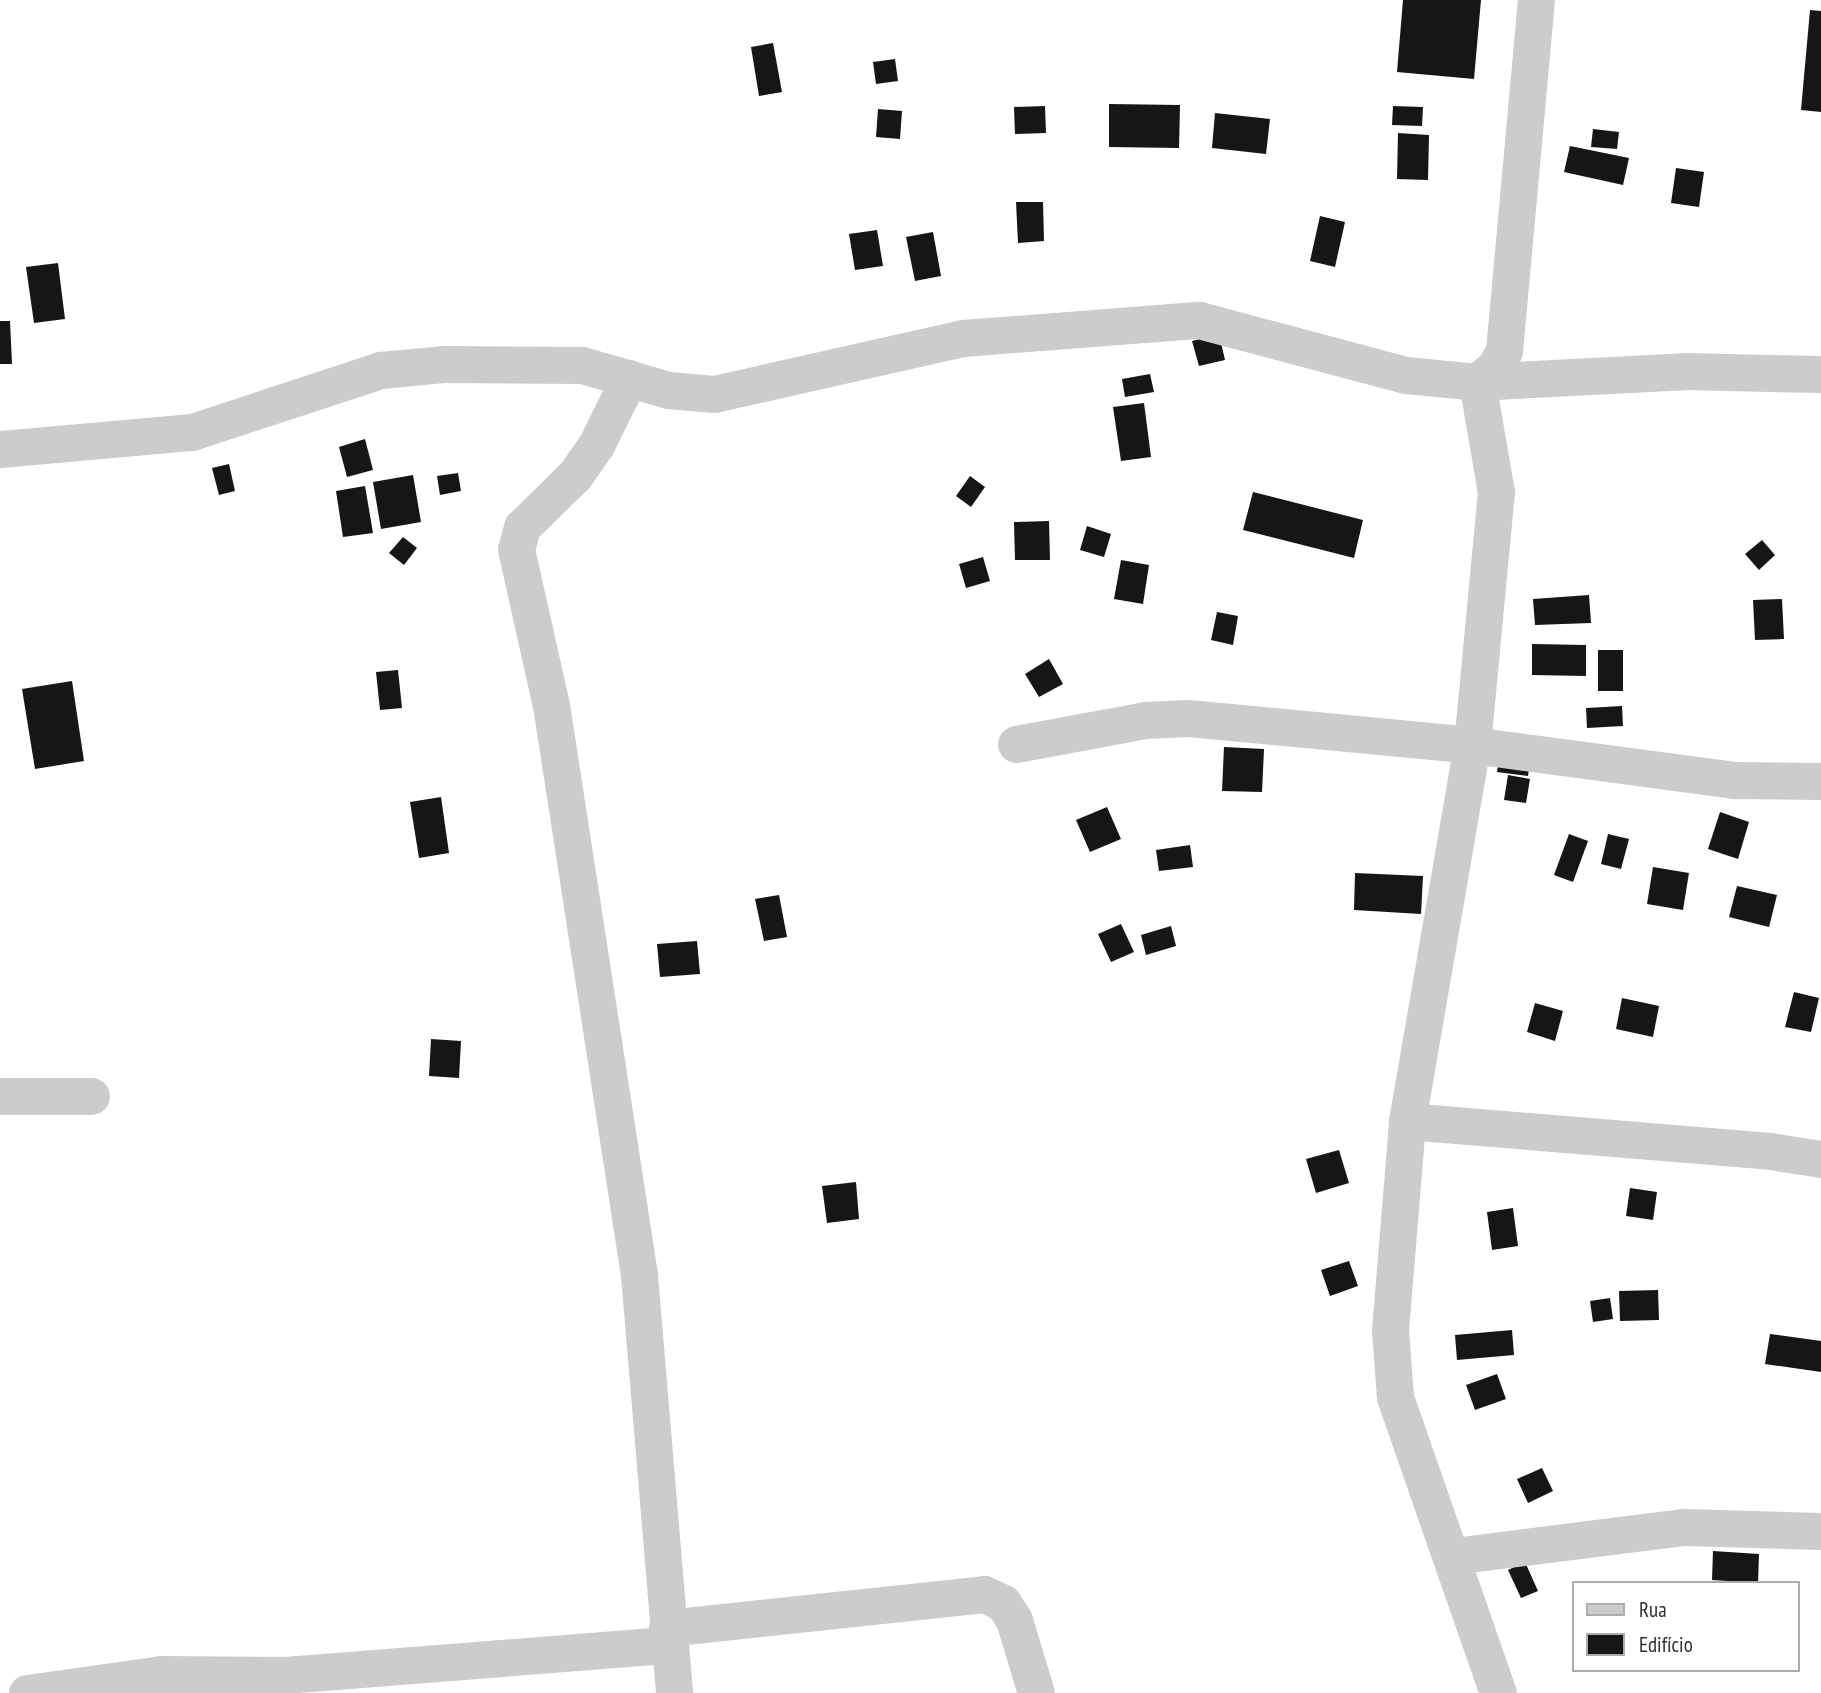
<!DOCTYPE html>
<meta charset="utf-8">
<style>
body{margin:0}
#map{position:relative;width:1821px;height:1693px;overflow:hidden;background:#fff;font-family:"PT Sans Narrow",sans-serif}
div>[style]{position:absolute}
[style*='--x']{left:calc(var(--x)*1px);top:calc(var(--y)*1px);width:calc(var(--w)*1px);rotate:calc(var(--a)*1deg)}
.building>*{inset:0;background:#161616}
.minor>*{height:37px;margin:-18.5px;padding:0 18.5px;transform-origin:18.5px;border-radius:18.5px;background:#ccc}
span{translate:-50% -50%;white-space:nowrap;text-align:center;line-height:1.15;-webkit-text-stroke:7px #fff;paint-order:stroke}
.legend{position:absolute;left:1572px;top:1581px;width:228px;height:91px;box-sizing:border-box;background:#fff;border:2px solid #acacac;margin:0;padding:9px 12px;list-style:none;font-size:21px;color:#2f2f2f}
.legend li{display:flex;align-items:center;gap:14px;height:35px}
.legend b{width:35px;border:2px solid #acacac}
</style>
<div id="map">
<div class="building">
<div style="clip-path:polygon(1403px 0,1481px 0,1474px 79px,1397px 72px)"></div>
<div style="clip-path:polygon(1810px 10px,1821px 11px,1821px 112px,1801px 110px)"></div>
<div style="clip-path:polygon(773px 43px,782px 92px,759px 96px,751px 47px)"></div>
<div style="clip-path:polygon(895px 59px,898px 81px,876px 84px,873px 62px)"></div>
<div style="clip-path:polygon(1109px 104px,1180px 105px,1179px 148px,1109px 147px)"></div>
<div style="clip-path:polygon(1045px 106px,1046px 133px,1015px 134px,1014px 107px)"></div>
<div style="clip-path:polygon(1393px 106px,1423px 107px,1422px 126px,1392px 125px)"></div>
<div style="clip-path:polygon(878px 109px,902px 111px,900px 139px,876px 137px)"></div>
<div style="clip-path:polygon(1215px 113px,1270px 119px,1266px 154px,1212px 148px)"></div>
<div style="clip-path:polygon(1593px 129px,1619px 132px,1617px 149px,1591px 147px)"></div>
<div style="clip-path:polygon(1398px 133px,1429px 135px,1428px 180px,1397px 179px)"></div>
<div style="clip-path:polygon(1570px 146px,1629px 158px,1623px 185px,1564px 172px)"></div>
<div style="clip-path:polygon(1676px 168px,1704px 172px,1699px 207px,1671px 203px)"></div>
<div style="clip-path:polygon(1016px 202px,1043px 202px,1044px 241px,1018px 243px)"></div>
<div style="clip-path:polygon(1320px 216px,1345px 222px,1335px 267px,1310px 261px)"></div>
<div style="clip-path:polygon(877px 230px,883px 266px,855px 270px,849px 234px)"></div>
<div style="clip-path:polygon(933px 232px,941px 276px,915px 281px,906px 237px)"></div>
<div style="clip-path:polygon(58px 263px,65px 319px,34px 323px,26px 267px)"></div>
<div style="clip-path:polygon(0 321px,10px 321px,12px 364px,0 364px)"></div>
<div style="clip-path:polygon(1219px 334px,1225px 360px,1199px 366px,1192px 341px)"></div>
<div style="clip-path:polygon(1150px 374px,1154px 392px,1125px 397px,1122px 379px)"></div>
<div style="clip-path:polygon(1144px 403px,1151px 457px,1121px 461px,1113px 407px)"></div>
<div style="clip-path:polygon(365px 439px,373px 470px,347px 477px,339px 447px)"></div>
<div style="clip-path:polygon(229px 464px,235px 491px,219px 495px,212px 468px)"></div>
<div style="clip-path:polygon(458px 473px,461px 491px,440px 495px,437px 476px)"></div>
<div style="clip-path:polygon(413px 475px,421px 522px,381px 529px,373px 482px)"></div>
<div style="clip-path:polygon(970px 476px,985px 487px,971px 507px,956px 496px)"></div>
<div style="clip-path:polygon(365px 486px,373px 533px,343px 537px,336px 491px)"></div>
<div style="clip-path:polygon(1253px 492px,1363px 520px,1354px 558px,1243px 530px)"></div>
<div style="clip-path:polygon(1049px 521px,1050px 560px,1015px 560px,1014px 522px)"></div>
<div style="clip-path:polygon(1087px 526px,1111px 534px,1104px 557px,1080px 550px)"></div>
<div style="clip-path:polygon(403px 537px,417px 548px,404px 565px,389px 553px)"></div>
<div style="clip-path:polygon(1762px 540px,1775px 555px,1759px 570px,1745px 554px)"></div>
<div style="clip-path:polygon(983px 557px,990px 581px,966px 588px,959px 564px)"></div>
<div style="clip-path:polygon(1121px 560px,1149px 565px,1143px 604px,1114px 599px)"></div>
<div style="clip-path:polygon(1589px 595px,1591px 623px,1535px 625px,1533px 599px)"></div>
<div style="clip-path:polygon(1782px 599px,1784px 639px,1755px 640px,1753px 600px)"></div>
<div style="clip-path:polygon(1217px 612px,1238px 616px,1233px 645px,1211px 640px)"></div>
<div style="clip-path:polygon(1532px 644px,1586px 645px,1586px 676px,1532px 675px)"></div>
<div style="clip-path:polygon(1598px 650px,1623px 650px,1623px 691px,1598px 691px)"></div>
<div style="clip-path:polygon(1049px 659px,1063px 684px,1039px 697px,1025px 674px)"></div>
<div style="clip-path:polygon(398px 670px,402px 708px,380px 710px,376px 672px)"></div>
<div style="clip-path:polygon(72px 681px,84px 761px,35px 769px,22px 689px)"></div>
<div style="clip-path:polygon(1622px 706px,1623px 726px,1587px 728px,1586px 708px)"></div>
<div style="clip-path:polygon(1224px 747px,1264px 749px,1262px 792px,1222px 791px)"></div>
<div style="clip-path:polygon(1500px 751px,1531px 755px,1528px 776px,1497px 772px)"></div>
<div style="clip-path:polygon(1508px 775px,1530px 779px,1526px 803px,1504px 800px)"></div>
<div style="clip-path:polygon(441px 797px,449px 853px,419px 858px,410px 802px)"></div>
<div style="clip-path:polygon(1107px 807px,1121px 839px,1090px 852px,1076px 820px)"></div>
<div style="clip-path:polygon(1720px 812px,1749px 822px,1738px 859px,1708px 849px)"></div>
<div style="clip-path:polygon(1569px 834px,1588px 841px,1573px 882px,1554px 875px)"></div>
<div style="clip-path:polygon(1608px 834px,1629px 839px,1621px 869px,1601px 864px)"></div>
<div style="clip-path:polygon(1190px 845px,1193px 867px,1159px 871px,1156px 850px)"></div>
<div style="clip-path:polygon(1653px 867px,1689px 873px,1683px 910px,1647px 904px)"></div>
<div style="clip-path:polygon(1355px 873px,1423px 876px,1421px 914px,1354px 910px)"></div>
<div style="clip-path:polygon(1737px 886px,1777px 895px,1769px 927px,1729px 917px)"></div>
<div style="clip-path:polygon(779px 895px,787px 937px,764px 941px,755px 899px)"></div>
<div style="clip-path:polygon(1121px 924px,1134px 952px,1111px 962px,1098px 934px)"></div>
<div style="clip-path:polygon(1171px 926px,1176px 946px,1146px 955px,1141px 935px)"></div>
<div style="clip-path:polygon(697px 941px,700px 974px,660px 977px,657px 944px)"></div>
<div style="clip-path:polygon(1794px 992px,1819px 998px,1811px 1032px,1785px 1027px)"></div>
<div style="clip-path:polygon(1622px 998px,1659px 1006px,1653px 1037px,1616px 1029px)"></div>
<div style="clip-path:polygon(1535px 1003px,1563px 1011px,1555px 1041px,1527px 1032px)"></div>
<div style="clip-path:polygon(431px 1039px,461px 1041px,459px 1078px,429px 1076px)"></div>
<div style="clip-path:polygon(1339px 1150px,1349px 1183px,1316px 1193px,1306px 1159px)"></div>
<div style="clip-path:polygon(856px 1182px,859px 1219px,827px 1223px,822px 1186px)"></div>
<div style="clip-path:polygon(1630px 1188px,1657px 1192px,1653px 1220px,1626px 1216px)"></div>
<div style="clip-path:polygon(1513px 1208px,1518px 1246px,1492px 1250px,1487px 1212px)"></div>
<div style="clip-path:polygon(1349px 1261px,1358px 1286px,1330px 1296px,1321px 1270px)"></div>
<div style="clip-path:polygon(1658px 1290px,1659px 1320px,1620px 1321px,1619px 1291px)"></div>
<div style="clip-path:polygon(1610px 1298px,1613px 1319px,1593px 1322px,1590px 1301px)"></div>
<div style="clip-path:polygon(1512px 1330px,1514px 1355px,1457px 1360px,1455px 1335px)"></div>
<div style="clip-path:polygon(1770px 1334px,1821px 1341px,1821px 1372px,1765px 1364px)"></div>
<div style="clip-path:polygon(1497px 1374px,1506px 1399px,1475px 1410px,1466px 1385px)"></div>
<div style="clip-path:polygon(1542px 1468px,1553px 1491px,1528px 1503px,1517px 1479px)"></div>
<div style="clip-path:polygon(1713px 1551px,1759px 1554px,1758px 1583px,1712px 1580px)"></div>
<div style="clip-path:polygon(1525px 1562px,1538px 1591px,1521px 1598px,1508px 1570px)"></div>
</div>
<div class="minor">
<div style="--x:629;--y:378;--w:75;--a:116.2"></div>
<div style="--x:596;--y:445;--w:37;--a:125"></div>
<div style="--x:575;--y:475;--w:74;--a:135.5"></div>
<div style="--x:522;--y:527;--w:23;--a:105"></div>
<div style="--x:516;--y:549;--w:160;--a:77.4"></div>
<div style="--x:551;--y:705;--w:577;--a:81.22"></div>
<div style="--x:639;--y:1275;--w:419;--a:85.2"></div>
<div style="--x:0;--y:449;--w:193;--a:-5.1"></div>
<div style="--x:192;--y:432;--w:199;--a:-18.2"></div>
<div style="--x:381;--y:370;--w:62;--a:-5.5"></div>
<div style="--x:443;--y:364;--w:139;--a:0.4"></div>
<div style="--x:582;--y:365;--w:90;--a:16.2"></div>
<div style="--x:668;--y:390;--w:46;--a:5"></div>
<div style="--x:714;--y:394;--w:255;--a:-12.7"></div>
<div style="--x:963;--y:338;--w:237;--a:-4.4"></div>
<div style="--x:1199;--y:320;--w:214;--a:14.9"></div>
<div style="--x:1406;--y:375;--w:71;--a:5.6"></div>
<div style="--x:1477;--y:382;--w:207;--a:-3"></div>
<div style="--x:1684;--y:371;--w:137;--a:1.3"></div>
<div style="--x:1016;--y:744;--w:131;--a:-10.5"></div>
<div style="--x:1145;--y:720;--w:43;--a:-2.7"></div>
<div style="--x:1188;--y:718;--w:285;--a:5.4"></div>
<div style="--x:1472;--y:745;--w:264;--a:7.6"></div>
<div style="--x:1734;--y:780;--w:87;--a:0.7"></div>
<div style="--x:0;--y:1096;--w:91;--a:0"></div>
<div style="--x:1407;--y:1121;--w:364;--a:4.7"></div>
<div style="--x:1770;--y:1151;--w:52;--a:8.9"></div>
<div style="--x:1453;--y:1556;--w:233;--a:-7.2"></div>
<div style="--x:1684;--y:1527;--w:137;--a:1.7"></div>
<div style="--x:667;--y:1628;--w:319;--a:-6.1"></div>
<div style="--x:984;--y:1594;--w:21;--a:25"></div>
<div style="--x:1003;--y:1603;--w:20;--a:57"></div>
<div style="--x:1014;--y:1620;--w:76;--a:73.2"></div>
<div style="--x:27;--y:1693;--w:136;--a:-8"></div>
<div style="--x:162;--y:1674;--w:123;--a:0.5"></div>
<div style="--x:285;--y:1675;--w:385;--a:-4.5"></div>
<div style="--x:1498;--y:1693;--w:313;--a:-109.2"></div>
<div style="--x:1395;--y:1397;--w:67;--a:-94.3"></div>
<div style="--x:1390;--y:1330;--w:210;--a:-85.3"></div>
<div style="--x:1407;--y:1121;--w:382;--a:-80.2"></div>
<div style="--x:1472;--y:745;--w:254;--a:-84.6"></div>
<div style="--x:1496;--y:492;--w:112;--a:-99.8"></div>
<div style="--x:1477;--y:382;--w:23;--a:-40"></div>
<div style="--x:1495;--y:367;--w:18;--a:-61"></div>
<div style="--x:1504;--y:351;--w:352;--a:-84.8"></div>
</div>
<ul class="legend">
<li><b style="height:9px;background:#ccc"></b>Rua</li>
<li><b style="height:19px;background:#161616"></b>Edifício</li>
</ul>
</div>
